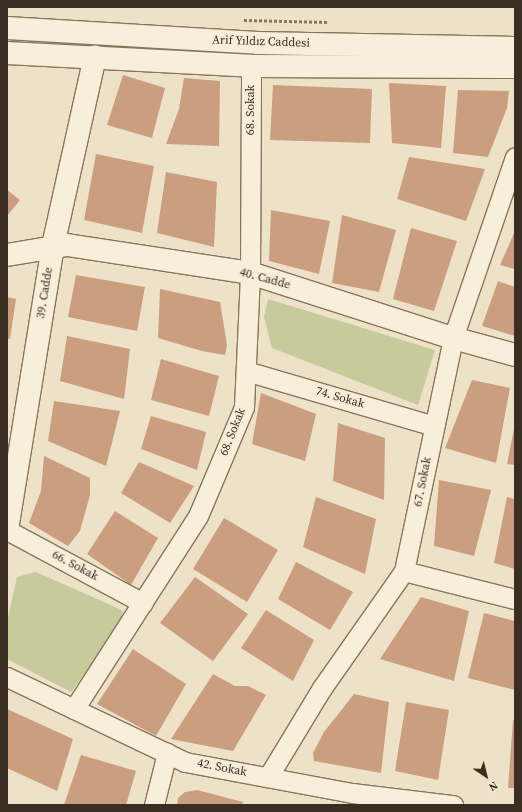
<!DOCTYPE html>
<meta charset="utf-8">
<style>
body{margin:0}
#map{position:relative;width:522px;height:812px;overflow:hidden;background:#ede2c8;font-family:"Source Serif 4",serif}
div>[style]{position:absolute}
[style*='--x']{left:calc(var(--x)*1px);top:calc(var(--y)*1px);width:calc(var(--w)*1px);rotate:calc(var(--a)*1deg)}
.green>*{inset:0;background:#c6cb9c}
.building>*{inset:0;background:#ca9e7f}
.path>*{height:2.5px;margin-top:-1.25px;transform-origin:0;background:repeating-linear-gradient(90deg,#89755d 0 3px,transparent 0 5px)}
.roads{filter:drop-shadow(1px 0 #89755d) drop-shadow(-1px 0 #89755d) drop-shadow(0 1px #89755d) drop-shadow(0 -1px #89755d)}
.street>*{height:19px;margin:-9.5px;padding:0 9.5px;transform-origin:9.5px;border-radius:9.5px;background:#f8efdb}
.secondary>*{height:22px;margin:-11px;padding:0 11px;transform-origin:11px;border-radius:11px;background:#f8efdb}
span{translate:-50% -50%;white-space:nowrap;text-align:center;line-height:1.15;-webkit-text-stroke:3.5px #f5ecd7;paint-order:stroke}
.street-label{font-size:12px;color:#3a2d21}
.frame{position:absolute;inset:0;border:8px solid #3a2d21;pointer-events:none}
.north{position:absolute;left:466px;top:756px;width:40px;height:40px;-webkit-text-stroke:3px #f5ecd7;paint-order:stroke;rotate:145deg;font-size:11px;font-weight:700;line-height:16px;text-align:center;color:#3a2d21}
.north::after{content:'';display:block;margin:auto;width:14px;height:18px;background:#3a2d21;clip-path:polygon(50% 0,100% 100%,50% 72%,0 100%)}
</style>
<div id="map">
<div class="green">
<div style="clip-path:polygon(268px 299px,435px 350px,418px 405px,272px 348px,264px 317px)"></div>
<div style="clip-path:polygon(36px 572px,122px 610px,123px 621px,71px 692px,7px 659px,7px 622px,17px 577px)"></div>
</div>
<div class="building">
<div style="clip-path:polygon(123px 75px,165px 88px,152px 138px,107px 125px)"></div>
<div style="clip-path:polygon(184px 78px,220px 81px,219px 146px,166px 144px,179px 109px)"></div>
<div style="clip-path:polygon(389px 83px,446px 86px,441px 148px,392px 143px)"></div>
<div style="clip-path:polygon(273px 85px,372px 89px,370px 143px,270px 140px)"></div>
<div style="clip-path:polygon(458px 90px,509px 91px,507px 108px,488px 157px,453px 153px)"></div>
<div style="clip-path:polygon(96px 154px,154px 166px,142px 233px,84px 220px)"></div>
<div style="clip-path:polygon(409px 157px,485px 169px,466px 221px,397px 199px)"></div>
<div style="clip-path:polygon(166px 172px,217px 182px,214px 247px,157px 233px)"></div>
<div style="clip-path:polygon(7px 190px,20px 200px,7px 216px)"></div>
<div style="clip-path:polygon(271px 210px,330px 221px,319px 274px,269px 261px)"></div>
<div style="clip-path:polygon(342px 215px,396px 230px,379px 292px,332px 283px)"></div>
<div style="clip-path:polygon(411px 228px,457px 241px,434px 311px,393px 299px)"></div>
<div style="clip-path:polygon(515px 231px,515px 269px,500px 265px)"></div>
<div style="clip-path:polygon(76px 275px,145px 287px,137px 331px,68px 317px)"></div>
<div style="clip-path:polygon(498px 281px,515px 287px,515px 336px,482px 326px)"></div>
<div style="clip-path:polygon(160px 289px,220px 302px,227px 345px,225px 355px,202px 351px,158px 338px)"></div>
<div style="clip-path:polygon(7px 297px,16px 299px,10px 339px,7px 338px)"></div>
<div style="clip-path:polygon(67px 336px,130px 349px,124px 399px,60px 381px)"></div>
<div style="clip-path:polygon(161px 359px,219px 376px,209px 416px,151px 400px)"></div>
<div style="clip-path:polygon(472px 380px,510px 388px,496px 463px,445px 448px)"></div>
<div style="clip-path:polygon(261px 393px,316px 414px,305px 461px,252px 444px)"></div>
<div style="clip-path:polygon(54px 401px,120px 411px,106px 466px,48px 441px)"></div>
<div style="clip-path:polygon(151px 416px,206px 432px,197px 470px,141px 449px)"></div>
<div style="clip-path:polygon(338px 423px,385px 438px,384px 500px,333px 481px)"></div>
<div style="clip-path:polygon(514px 429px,515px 429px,515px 465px,507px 464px)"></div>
<div style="clip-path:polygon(44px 456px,90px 478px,90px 495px,80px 531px,68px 546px,29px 523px,41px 491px)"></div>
<div style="clip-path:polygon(139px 462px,194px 486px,170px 523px,121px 493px)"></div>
<div style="clip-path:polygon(439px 480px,491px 490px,474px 556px,434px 546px)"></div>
<div style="clip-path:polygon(316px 497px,376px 519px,365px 574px,303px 547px)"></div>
<div style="clip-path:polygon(507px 497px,515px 499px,515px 569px,494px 563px)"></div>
<div style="clip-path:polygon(115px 511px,158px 538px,131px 585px,87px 554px)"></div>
<div style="clip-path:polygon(224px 518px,278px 550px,247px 602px,193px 569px)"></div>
<div style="clip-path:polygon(296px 562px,353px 592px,330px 630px,278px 599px)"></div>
<div style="clip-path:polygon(195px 577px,248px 614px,213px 661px,160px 623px)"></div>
<div style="clip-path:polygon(421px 597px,469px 611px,454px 681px,380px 659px)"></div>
<div style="clip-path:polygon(266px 610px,314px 640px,293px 681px,241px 648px)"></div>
<div style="clip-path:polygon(484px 613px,515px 621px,515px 690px,468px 678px)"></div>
<div style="clip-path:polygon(133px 649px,186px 684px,156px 736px,97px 704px)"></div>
<div style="clip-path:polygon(213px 674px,235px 686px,248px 686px,266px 695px,233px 751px,171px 739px)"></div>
<div style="clip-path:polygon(354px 694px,389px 702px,381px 773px,314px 761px,313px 753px,324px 732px)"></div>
<div style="clip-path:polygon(406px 702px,449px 710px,438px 780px,395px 771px)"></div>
<div style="clip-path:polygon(7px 709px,73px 739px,57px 791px,7px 768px)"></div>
<div style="clip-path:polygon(513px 720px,515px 720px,515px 788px,508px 788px)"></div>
<div style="clip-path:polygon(81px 755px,136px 771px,126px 805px,64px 805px)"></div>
<div style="clip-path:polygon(197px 790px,243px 802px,242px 805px,177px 805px,178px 798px,185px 792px)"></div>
</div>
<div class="path">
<div style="--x:244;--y:20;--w:85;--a:1.3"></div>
</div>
<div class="roads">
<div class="street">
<div style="--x:246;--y:371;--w:196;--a:16.3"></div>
<div style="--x:7;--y:530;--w:154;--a:28.2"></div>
<div style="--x:404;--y:571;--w:114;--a:14.2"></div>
<div style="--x:7;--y:677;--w:197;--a:25.5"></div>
<div style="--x:185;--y:762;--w:170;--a:10.5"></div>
<div style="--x:352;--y:793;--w:102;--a:6.8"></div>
<div style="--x:74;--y:709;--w:229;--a:-57.3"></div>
<div style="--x:198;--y:516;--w:118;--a:-67.1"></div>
<div style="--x:244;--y:407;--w:134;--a:-87.4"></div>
<div style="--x:250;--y:273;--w:207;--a:-89.7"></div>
<div style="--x:268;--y:777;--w:104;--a:-58.8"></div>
<div style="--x:322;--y:688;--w:143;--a:-55"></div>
<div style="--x:404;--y:571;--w:238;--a:-78.1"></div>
<div style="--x:453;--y:338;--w:191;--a:-71.1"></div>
<div style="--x:154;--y:805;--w:54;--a:-76"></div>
</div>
<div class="secondary">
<div style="--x:7;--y:28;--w:251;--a:3.4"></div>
<div style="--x:258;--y:43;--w:257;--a:1.1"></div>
<div style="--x:7;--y:53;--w:244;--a:3"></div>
<div style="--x:251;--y:66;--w:264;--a:0.2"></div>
<div style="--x:7;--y:255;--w:61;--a:-9.5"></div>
<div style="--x:67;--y:245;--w:185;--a:8.7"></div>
<div style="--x:250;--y:273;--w:213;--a:17.8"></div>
<div style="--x:453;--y:338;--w:64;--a:15.3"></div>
<div style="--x:7;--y:530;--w:288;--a:-80.8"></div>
<div style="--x:53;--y:246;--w:194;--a:-77.5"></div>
</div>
</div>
<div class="street-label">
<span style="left:261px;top:42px;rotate:2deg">Arif Yıldız Caddesi</span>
<span style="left:251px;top:110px;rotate:-90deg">68. Sokak</span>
<span style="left:265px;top:279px;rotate:15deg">40. Cadde</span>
<span style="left:45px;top:293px;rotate:-81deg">39. Cadde</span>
<span style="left:340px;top:398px;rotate:16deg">74. Sokak</span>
<span style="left:233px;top:432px;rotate:-68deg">68. Sokak</span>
<span style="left:423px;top:482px;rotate:-79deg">67. Sokak</span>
<span style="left:75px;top:566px;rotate:28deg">66. Sokak</span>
<span style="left:222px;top:768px;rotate:11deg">42. Sokak</span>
</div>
<div class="frame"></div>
<div class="north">N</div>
</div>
